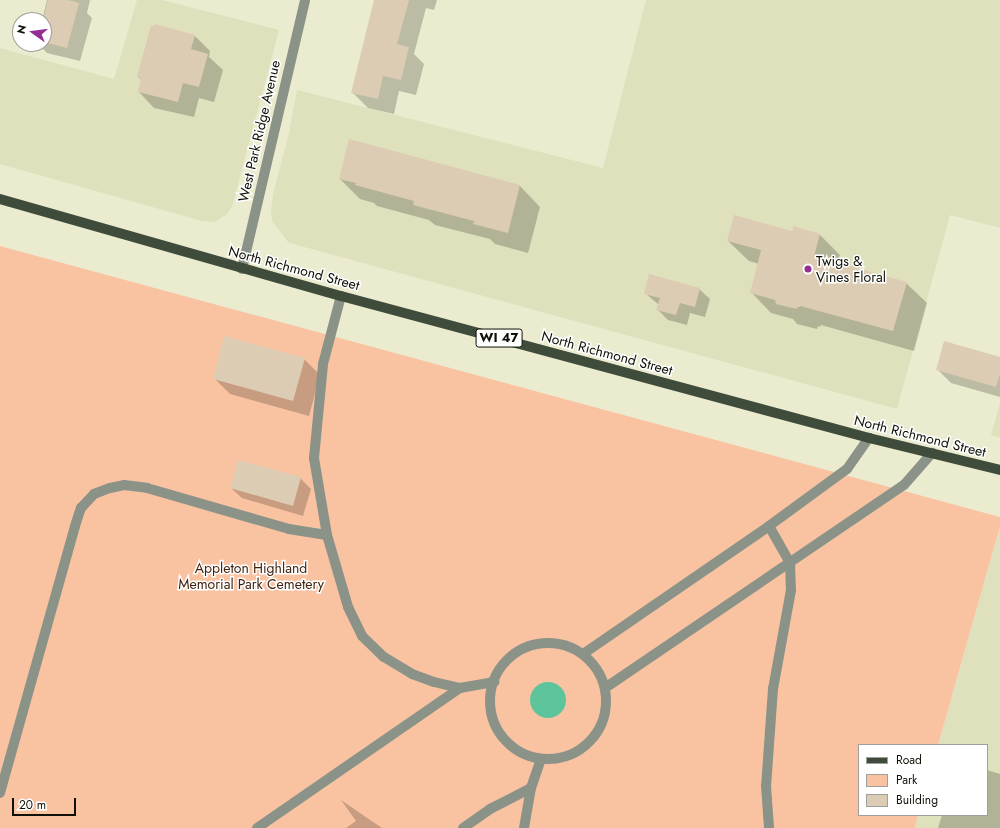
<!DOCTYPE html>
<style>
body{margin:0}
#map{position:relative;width:1000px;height:828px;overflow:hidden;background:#ebeccf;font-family:Jost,sans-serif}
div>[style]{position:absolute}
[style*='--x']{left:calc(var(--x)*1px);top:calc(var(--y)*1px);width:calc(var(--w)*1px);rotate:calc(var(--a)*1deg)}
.built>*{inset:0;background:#dfe0bc}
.green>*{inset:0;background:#f9c3a2}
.water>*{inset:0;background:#5ec49b}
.round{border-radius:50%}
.shadow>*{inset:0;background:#0003}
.building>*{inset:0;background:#dcccb3}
.lane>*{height:10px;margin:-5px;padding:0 5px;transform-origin:5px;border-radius:5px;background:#8b9388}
.lane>.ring{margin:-5px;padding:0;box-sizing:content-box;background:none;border:10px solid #8b9388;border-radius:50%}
.street>*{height:10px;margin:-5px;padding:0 5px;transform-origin:5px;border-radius:5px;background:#8b9388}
.primary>*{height:10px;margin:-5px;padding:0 5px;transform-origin:5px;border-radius:5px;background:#404c3b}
.dots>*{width:11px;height:11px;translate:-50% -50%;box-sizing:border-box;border:2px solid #fff;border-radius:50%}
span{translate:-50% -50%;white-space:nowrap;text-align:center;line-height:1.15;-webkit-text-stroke:3px #fff;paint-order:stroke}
.shield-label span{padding:1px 3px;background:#fff;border:1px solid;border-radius:3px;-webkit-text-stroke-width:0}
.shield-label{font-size:13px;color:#0f1006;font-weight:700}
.street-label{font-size:14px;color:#0f1006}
.poi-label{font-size:14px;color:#0f1006}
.left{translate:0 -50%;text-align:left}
.park-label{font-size:14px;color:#41220d}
.legend{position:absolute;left:858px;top:744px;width:130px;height:72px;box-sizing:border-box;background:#fff;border:1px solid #9f9f9b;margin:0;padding:5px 7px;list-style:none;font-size:12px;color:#0f1006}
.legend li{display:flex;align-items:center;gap:8px;height:20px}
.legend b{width:20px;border:1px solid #9f9f9b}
.north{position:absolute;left:12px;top:12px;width:40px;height:40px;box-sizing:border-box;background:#fff;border:1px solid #9f9f9b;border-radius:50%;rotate:284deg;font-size:11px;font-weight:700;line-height:16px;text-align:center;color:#0f1006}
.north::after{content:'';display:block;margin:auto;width:14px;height:18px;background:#932e93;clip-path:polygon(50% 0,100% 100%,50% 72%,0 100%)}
.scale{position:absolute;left:12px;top:798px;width:64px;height:18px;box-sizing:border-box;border:2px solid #0f1006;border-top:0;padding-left:5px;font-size:12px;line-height:14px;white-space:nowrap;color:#0f1006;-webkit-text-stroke:3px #fff;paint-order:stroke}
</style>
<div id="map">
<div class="built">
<div style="clip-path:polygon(137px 0,162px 0,279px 30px,232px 207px,227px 214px,215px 222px,202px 221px,0 164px,0 48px,114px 79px)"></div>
<div style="clip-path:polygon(646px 0,1000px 0,1000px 228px,950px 215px,897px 409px,297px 245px,288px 242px,272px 221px,271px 210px,273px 194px,289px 133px,297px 90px,603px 168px)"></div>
<div style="clip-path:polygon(1000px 403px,1000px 438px,991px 435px)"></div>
<div style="clip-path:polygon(1000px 526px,1000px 828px,915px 828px,918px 815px,987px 815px,987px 745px,938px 745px)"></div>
</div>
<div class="green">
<div style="clip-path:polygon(0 246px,1000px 517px,1000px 526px,938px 745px,859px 745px,859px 815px,918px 815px,915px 828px,0 828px)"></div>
</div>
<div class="water">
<div class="round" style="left:530px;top:682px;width:36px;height:36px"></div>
</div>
<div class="shadow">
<div style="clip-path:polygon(47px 0,90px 0,87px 13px,92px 18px,80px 61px,47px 53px,38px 44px,44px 44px,44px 20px,38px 20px,39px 15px,43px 16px)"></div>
<div style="clip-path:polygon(376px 0,437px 0,434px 10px,426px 8px,414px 54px,424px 64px,416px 95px,399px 91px,394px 114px,368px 108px,352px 92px)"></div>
<div style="clip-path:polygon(195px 36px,210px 51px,209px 57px,223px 70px,214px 102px,199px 98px,194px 117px,154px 108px,139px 92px,142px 80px,138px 77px)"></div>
<div style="clip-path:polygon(340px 179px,520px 186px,540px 207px,528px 253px,495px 244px,490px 239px,435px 225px,429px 220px,377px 206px,374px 203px,360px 199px)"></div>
<div style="clip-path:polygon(793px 232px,819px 234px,840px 255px,837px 264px,906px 283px,927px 303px,914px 351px,821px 325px,820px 327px,818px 326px,817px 329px,797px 324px,793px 319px,771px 313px,751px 292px,759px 264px,749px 261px,728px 241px)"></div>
<div style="clip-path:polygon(699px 289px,710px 299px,705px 317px,690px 313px,687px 325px,668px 320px,658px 310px,659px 305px,645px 293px)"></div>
<div style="clip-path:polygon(1000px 358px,1000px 397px,951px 383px,937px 369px)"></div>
<div style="clip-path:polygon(304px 359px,320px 375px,309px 416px,230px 394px,214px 378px)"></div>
<div style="clip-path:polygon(300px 478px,311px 489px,303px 516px,242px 498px,231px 488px)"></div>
<div style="clip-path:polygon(987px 770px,1000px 774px,1000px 828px,938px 828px,942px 815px,987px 815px)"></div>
<div style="clip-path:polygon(341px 800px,382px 828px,346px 828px,356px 821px)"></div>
</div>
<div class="building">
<div style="clip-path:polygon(48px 0,68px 0,79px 3px,67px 48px,44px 42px,44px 16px)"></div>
<div style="clip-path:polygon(374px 0,409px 0,397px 44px,409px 47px,401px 80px,383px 76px,378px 99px,351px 93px)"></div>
<div style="clip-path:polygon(155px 24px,195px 35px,191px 49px,208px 54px,199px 87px,183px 83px,178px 102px,138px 92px,141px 78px,137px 77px,151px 25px,154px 26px)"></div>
<div style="clip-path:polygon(349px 139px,520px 185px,508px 233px,473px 224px,474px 221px,413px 205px,414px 201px,355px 185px,356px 183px,339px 179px)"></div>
<div style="clip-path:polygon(734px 215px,792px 231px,794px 226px,820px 234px,814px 256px,907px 282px,893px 331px,800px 306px,800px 307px,797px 307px,797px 309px,776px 304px,775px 300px,750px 293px,761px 250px,727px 241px)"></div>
<div style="clip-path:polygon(649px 274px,700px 288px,695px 307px,680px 303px,676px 315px,656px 310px,660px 298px,644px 294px)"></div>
<div style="clip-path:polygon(224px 336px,305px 358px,293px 401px,213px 379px)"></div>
<div style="clip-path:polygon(944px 341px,1000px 357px,1000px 374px,996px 387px,936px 370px)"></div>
<div style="clip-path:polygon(238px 460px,301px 477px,293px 506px,230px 488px)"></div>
</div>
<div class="lane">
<div style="--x:769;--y:526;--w:43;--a:60.4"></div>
<div style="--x:790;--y:563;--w:27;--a:88"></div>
<div style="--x:791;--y:590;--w:101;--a:100.3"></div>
<div style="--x:773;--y:689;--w:97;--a:94.1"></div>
<div style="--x:766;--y:786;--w:42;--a:85.9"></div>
<div style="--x:327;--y:535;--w:78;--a:-99.6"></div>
<div style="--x:314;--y:458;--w:94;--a:-84.5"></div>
<div style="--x:323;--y:364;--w:70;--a:-75.2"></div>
<div class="ring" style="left:490px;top:643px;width:106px;height:106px"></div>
<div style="--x:583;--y:654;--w:226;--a:-34.5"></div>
<div style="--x:769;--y:526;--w:97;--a:-36.2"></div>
<div style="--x:847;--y:469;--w:38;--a:-55"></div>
<div style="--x:605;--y:688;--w:361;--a:-34.2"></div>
<div style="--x:904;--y:485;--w:43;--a:-48.8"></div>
<div style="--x:0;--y:793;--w:277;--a:-74.3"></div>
<div style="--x:75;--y:526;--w:19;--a:-72"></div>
<div style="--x:81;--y:508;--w:19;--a:-47"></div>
<div style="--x:94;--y:494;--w:17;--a:-21"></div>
<div style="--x:110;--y:488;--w:14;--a:-12"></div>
<div style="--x:124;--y:485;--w:23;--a:7"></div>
<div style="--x:147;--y:488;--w:148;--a:16.1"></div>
<div style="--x:289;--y:529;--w:38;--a:9"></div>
<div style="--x:327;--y:535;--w:75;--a:73.7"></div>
<div style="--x:348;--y:607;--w:32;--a:64"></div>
<div style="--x:362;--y:636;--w:30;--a:44"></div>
<div style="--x:384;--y:657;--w:33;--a:31"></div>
<div style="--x:412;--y:674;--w:23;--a:20"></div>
<div style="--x:434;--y:682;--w:27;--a:13"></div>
<div style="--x:257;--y:828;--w:247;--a:-34.6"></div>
<div style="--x:460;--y:688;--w:35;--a:-10"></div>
<div style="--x:463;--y:828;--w:33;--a:-35"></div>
<div style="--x:490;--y:809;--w:46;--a:-27.1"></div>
<div style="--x:531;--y:788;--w:31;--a:-71"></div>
<div style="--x:524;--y:828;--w:41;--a:-80.1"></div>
</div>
<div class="street">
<div style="--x:242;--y:269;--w:276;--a:-76.8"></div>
</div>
<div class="primary">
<div style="--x:0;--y:199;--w:355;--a:15.9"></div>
<div style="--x:341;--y:296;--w:547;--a:15.05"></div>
<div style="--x:869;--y:438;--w:135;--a:13.7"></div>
</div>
<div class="dots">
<div style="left:808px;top:269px;background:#932e93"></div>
</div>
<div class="shield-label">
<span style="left:499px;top:338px">WI 47</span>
</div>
<div class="street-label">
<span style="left:259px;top:131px;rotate:-77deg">West Park Ridge Avenue</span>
<span style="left:294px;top:268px;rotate:15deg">North Richmond Street</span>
<span style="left:607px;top:353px;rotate:15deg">North Richmond Street</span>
<span style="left:920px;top:436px;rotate:14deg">North Richmond Street</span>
</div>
<div class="poi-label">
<span class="left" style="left:816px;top:269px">Twigs &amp;<br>Vines Floral</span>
</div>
<div class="park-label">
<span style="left:251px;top:576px">Appleton Highland<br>Memorial Park Cemetery</span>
</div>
<ul class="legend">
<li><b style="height:5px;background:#404c3b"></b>Road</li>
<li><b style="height:11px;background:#f9c3a2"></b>Park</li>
<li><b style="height:11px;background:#dcccb3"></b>Building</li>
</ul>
<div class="north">N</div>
<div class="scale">20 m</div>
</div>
